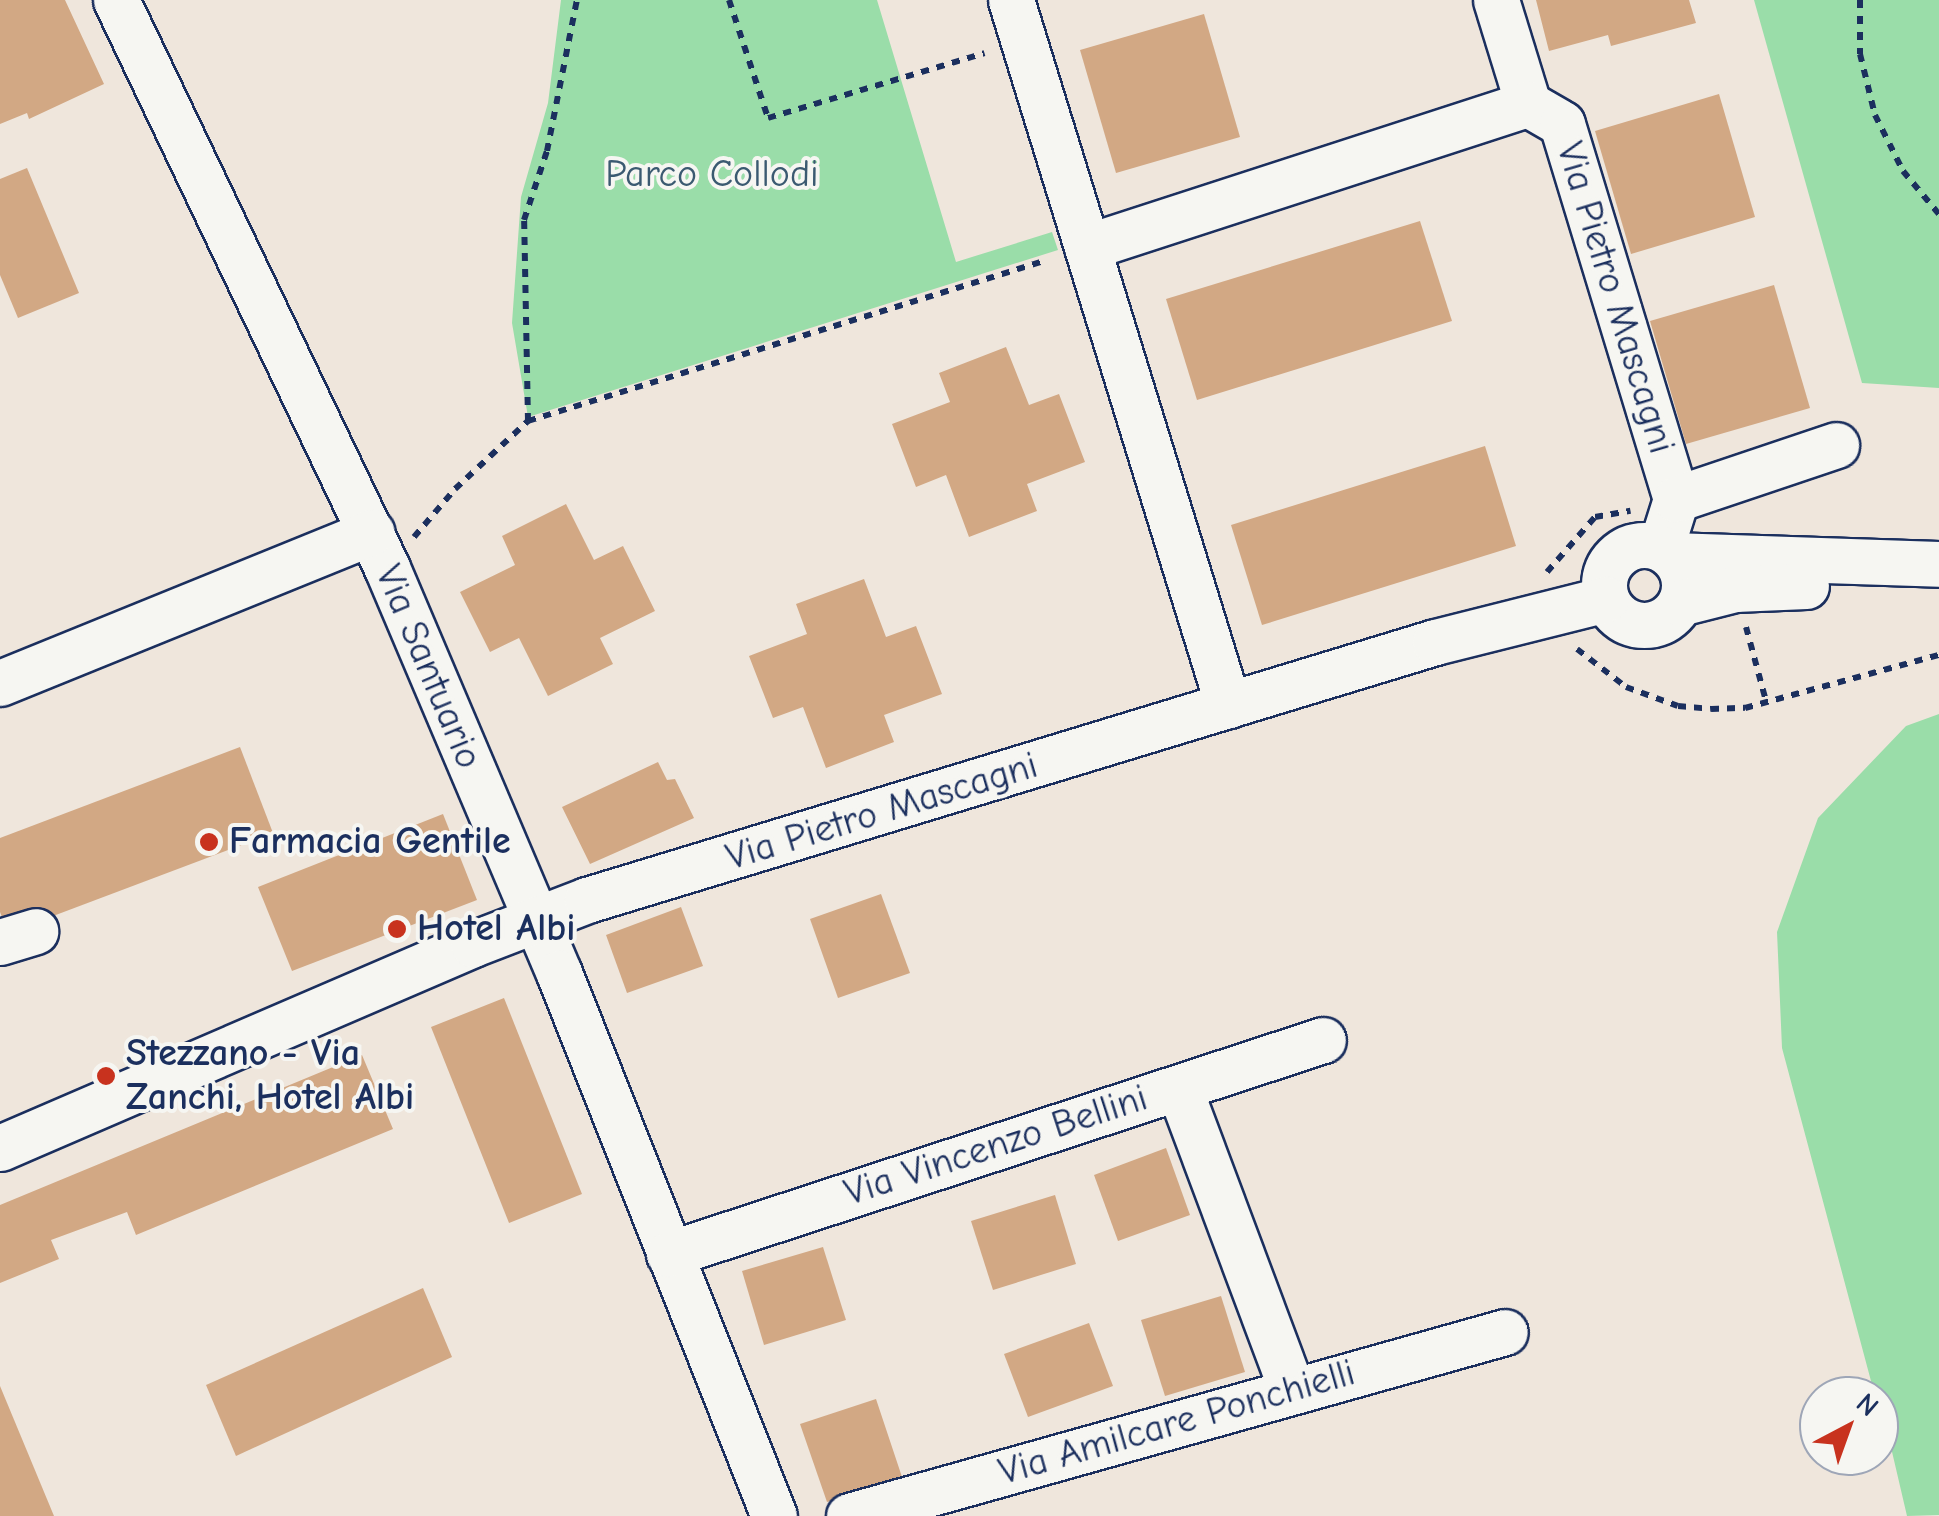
<!DOCTYPE html>
<style>
body{margin:0}
#map{position:relative;width:1939px;height:1516px;overflow:hidden;background:#efe6dc;font-family:"Comic Neue",sans-serif}
div>[style]{position:absolute}
[style*='--x']{left:calc(var(--x)*1px);top:calc(var(--y)*1px);width:calc(var(--w)*1px);rotate:calc(var(--a)*1deg)}
.green>*{inset:0;background:#9adda9}
.building>*{inset:0;background:#d2a884}
.path>*{height:6px;margin-top:-3px;transform-origin:0;background:repeating-linear-gradient(90deg,#1b2f5e 0 8px,transparent 0 16px)}
.roads{filter:drop-shadow(2px 0 #1b2f5e) drop-shadow(-2px 0 #1b2f5e) drop-shadow(0 2px #1b2f5e) drop-shadow(0 -2px #1b2f5e)}
.minor>*{height:45px;margin:-22.5px;padding:0 22.5px;transform-origin:22.5px;border-radius:22.5px;background:#f6f6f2}
.minor>.ring{margin:-22.5px;padding:0;box-sizing:content-box;background:none;border:45px solid #f6f6f2;border-radius:50%}
.dots>*{width:28px;height:28px;translate:-50% -50%;box-sizing:border-box;border:5px solid #f6f6f2;border-radius:50%}
span{translate:-50% -50%;white-space:nowrap;text-align:center;line-height:1.15;-webkit-text-stroke:8px #f6f6f2;paint-order:stroke}
.park-label{font-size:38px;color:#3b5a71}
.street-label{font-size:38px;color:#1b2f5e}
.poi-label{font-size:38px;color:#1b2f5e;font-weight:700}
.left{translate:0 -50%;text-align:left}
.north{position:absolute;left:1799px;top:1376px;width:100px;height:100px;box-sizing:border-box;background:#f6f6f2;border:2px solid #9ea6b7;border-radius:50%;rotate:41deg;font-size:28px;font-weight:700;line-height:40px;text-align:center;color:#1b2f5e}
.north::after{content:'';display:block;margin:auto;width:35px;height:45px;background:#c8321e;clip-path:polygon(50% 0,100% 100%,50% 72%,0 100%)}
</style>
<div id="map">
<div class="green">
<div style="clip-path:polygon(561px 0,877px 0,956px 262px,1052px 232px,1058px 250px,528px 417px,512px 323px,521px 197px,548px 103px)"></div>
<div style="clip-path:polygon(1754px 0,1939px 0,1939px 388px,1862px 383px)"></div>
<div style="clip-path:polygon(1939px 714px,1939px 1515px,1907px 1516px,1879px 1396px,1875px 1396px,1782px 1048px,1777px 932px,1818px 818px,1906px 726px)"></div>
</div>
<div class="building">
<div style="clip-path:polygon(0 0,65px 0,104px 84px,29px 119px,27px 113px,0 124px)"></div>
<div style="clip-path:polygon(1536px 0,1689px 0,1696px 23px,1611px 46px,1608px 35px,1549px 51px)"></div>
<div style="clip-path:polygon(1204px 14px,1240px 137px,1116px 173px,1080px 50px)"></div>
<div style="clip-path:polygon(1719px 94px,1755px 217px,1631px 254px,1595px 131px)"></div>
<div style="clip-path:polygon(27px 168px,79px 293px,18px 318px,0 275px,0 179px)"></div>
<div style="clip-path:polygon(1420px 221px,1452px 321px,1197px 400px,1166px 299px)"></div>
<div style="clip-path:polygon(1774px 285px,1810px 408px,1686px 444px,1650px 321px)"></div>
<div style="clip-path:polygon(1006px 347px,1029px 405px,1059px 394px,1085px 462px,1027px 484px,1037px 511px,969px 537px,946px 475px,916px 487px,892px 424px,950px 402px,939px 373px)"></div>
<div style="clip-path:polygon(1485px 446px,1516px 546px,1262px 625px,1231px 525px)"></div>
<div style="clip-path:polygon(566px 504px,594px 560px,623px 546px,655px 611px,600px 638px,613px 664px,548px 696px,519px 638px,490px 652px,460px 592px,515px 565px,502px 536px)"></div>
<div style="clip-path:polygon(864px 579px,886px 637px,916px 626px,942px 694px,884px 715px,894px 742px,826px 768px,803px 707px,773px 718px,749px 656px,807px 634px,796px 604px)"></div>
<div style="clip-path:polygon(240px 747px,273px 833px,8px 933px,0 912px,0 838px)"></div>
<div style="clip-path:polygon(658px 762px,667px 780px,675px 779px,694px 818px,590px 864px,562px 807px)"></div>
<div style="clip-path:polygon(443px 814px,477px 900px,292px 971px,258px 887px)"></div>
<div style="clip-path:polygon(881px 894px,910px 973px,838px 998px,810px 919px)"></div>
<div style="clip-path:polygon(681px 907px,703px 966px,627px 993px,606px 935px)"></div>
<div style="clip-path:polygon(504px 998px,582px 1194px,509px 1223px,431px 1027px)"></div>
<div style="clip-path:polygon(362px 1055px,393px 1129px,136px 1235px,127px 1212px,51px 1240px,59px 1259px,0 1283px,0 1205px)"></div>
<div style="clip-path:polygon(1166px 1148px,1190px 1215px,1118px 1241px,1094px 1175px)"></div>
<div style="clip-path:polygon(1055px 1195px,1076px 1264px,993px 1290px,971px 1221px)"></div>
<div style="clip-path:polygon(823px 1247px,846px 1320px,764px 1345px,742px 1271px)"></div>
<div style="clip-path:polygon(423px 1288px,452px 1357px,236px 1456px,206px 1385px)"></div>
<div style="clip-path:polygon(1221px 1296px,1245px 1372px,1165px 1396px,1141px 1320px)"></div>
<div style="clip-path:polygon(1089px 1323px,1113px 1386px,1028px 1417px,1004px 1354px)"></div>
<div style="clip-path:polygon(0 1386px,54px 1516px,0 1516px)"></div>
<div style="clip-path:polygon(876px 1399px,902px 1477px,827px 1502px,800px 1424px)"></div>
</div>
<div class="path">
<div style="--x:729;--y:0;--w:124;--a:71.7"></div>
<div style="--x:768;--y:118;--w:226;--a:-16.7"></div>
<div style="--x:1860;--y:0;--w:54;--a:90"></div>
<div style="--x:1860;--y:54;--w:63;--a:76.2"></div>
<div style="--x:1875;--y:115;--w:63;--a:63.4"></div>
<div style="--x:1903;--y:171;--w:56;--a:50.1"></div>
<div style="--x:528;--y:421;--w:543;--a:-17.23"></div>
<div style="--x:414;--y:537;--w:63;--a:-49.5"></div>
<div style="--x:455;--y:489;--w:100;--a:-43"></div>
<div style="--x:528;--y:421;--w:201;--a:-91.1"></div>
<div style="--x:524;--y:220;--w:73;--a:-71.6"></div>
<div style="--x:547;--y:151;--w:154;--a:-78.8"></div>
<div style="--x:1547;--y:572;--w:73;--a:-48.9"></div>
<div style="--x:1595;--y:517;--w:36;--a:-10"></div>
<div style="--x:1746;--y:627;--w:77;--a:74.9"></div>
<div style="--x:1577;--y:649;--w:62;--a:37.8"></div>
<div style="--x:1626;--y:687;--w:55;--a:20.1"></div>
<div style="--x:1678;--y:706;--w:33;--a:5"></div>
<div style="--x:1711;--y:709;--w:34;--a:-2"></div>
<div style="--x:1745;--y:708;--w:201;--a:-15.3"></div>
</div>
<div class="roads">
<div class="minor">
<div style="--x:116;--y:0;--w:629;--a:64.49"></div>
<div style="--x:387;--y:568;--w:440;--a:67"></div>
<div style="--x:559;--y:973;--w:584;--a:68.4"></div>
<div style="--x:1011;--y:0;--w:738;--a:72.89"></div>
<div style="--x:1496;--y:0;--w:109;--a:72.9"></div>
<div style="--x:1087;--y:247;--w:464;--a:-18"></div>
<div style="--x:1528;--y:104;--w:39;--a:30"></div>
<div style="--x:1562;--y:124;--w:392;--a:73.1"></div>
<div style="--x:1676;--y:499;--w:50;--a:107.4"></div>
<div style="--x:1676;--y:499;--w:169;--a:-18.6"></div>
<div class="ring" style="left:1604px;top:545px;width:35px;height:35px"></div>
<div style="--x:1671;--y:555;--w:268;--a:1.9"></div>
<div style="--x:1680;--y:603;--w:57;--a:-14.3"></div>
<div style="--x:1735;--y:589;--w:71;--a:-2.4"></div>
<div style="--x:0;--y:683;--w:401;--a:-22.1"></div>
<div style="--x:0;--y:942;--w:37;--a:-17"></div>
<div style="--x:1179;--y:1088;--w:323;--a:69.5"></div>
<div style="--x:0;--y:1148;--w:515;--a:-23.33"></div>
<div style="--x:473;--y:944;--w:122;--a:-21.1"></div>
<div style="--x:587;--y:900;--w:886;--a:-16.92"></div>
<div style="--x:1435;--y:642;--w:176;--a:-14.1"></div>
<div style="--x:669;--y:1254;--w:688;--a:-18.12"></div>
<div style="--x:849;--y:1516;--w:681;--a:-15.67"></div>
</div>
</div>
<div class="dots">
<div style="left:209px;top:842px;background:#c8321e"></div>
<div style="left:397px;top:929px;background:#c8321e"></div>
<div style="left:106px;top:1076px;background:#c8321e"></div>
</div>
<div class="park-label">
<span style="left:712px;top:175px">Parco Collodi</span>
</div>
<div class="street-label">
<span style="left:1615px;top:298px;rotate:73deg">Via Pietro Mascagni</span>
<span style="left:428px;top:667px;rotate:67deg">Via Santuario</span>
<span style="left:882px;top:812px;rotate:-17deg">Via Pietro Mascagni</span>
<span style="left:996px;top:1146px;rotate:-18deg">Via Vincenzo Bellini</span>
<span style="left:1177px;top:1423px;rotate:-16deg">Via Amilcare Ponchielli</span>
</div>
<div class="poi-label">
<span class="left" style="left:229px;top:842px">Farmacia Gentile</span>
<span class="left" style="left:417px;top:929px">Hotel Albi</span>
<span class="left" style="left:126px;top:1076px">Stezzano - Via<br>Zanchi, Hotel Albi</span>
</div>
<div class="north">N</div>
</div>
